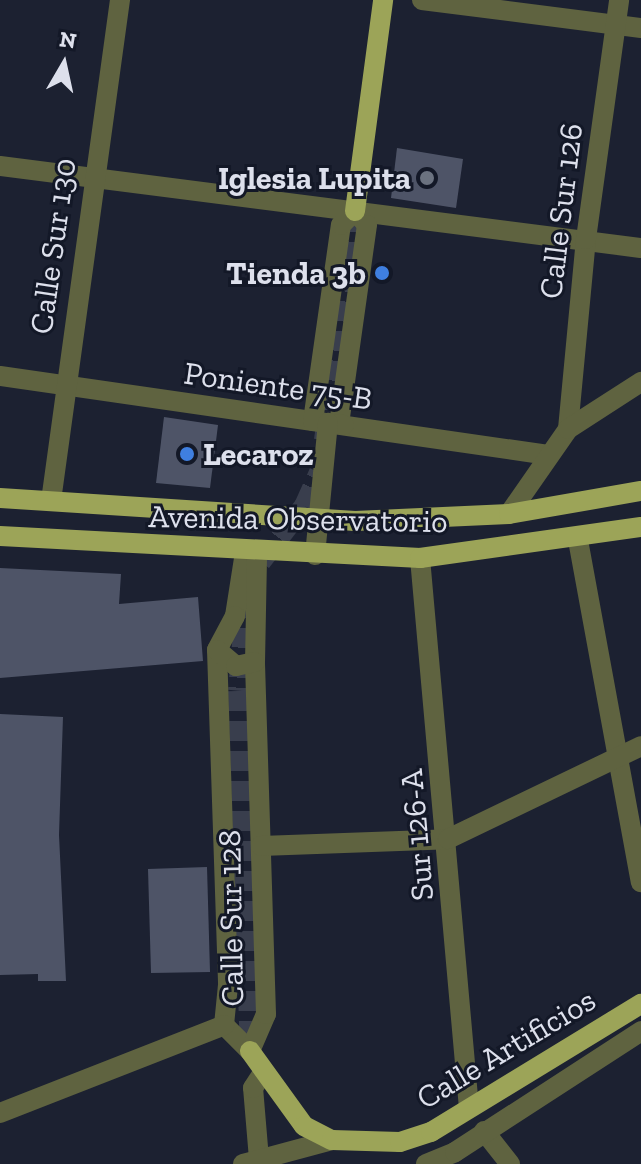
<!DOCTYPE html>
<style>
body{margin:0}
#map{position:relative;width:641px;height:1164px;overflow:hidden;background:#1c2131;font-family:"Zilla Slab",serif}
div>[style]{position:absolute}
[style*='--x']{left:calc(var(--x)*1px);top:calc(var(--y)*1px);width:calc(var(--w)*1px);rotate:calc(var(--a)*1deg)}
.building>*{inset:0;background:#4e5467}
.major-tunnel>*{height:20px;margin-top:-10px;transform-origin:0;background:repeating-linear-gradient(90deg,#393e4d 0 20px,transparent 0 30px)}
.minor>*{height:20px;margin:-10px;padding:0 10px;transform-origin:10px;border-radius:10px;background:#5f6340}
.major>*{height:20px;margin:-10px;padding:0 10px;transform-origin:10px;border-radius:10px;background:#9ca458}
.dots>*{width:22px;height:22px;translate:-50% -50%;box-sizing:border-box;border:4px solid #131827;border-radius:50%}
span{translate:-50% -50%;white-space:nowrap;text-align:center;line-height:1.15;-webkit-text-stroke:6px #131827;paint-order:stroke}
.poi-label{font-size:32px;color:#dde0ec;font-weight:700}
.right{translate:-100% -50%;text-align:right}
.left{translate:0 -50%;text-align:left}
.street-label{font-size:32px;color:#dde0ec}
.north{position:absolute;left:24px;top:24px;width:80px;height:80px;-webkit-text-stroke:6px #131827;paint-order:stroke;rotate:9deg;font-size:22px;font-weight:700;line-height:32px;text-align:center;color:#dde0ec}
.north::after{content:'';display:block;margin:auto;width:28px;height:36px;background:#dde0ec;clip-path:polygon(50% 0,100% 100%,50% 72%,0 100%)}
</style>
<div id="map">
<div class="building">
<div style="clip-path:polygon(397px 148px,463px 159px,456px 208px,391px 198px)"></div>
<div style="clip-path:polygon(164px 417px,218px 425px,210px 488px,156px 483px)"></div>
<div style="clip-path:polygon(0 568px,121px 574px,119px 604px,198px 597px,203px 661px,0 678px)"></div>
<div style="clip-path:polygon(0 714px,63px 717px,59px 835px,66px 981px,38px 981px,38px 974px,0 975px)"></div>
<div style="clip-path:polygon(207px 867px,210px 972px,151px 973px,148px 869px)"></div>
</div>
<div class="major-tunnel">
<div style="--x:324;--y:440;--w:231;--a:-82.3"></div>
<div style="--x:261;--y:562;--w:71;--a:-52.5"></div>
<div style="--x:304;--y:506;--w:37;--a:-66"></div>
<div style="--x:246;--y:598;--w:93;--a:94.9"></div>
<div style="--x:238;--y:691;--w:360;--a:88.1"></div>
</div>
<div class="minor">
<div style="--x:422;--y:0;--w:221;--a:7.3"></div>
<div style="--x:0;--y:166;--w:646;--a:7.29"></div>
<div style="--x:0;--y:376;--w:554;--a:8.2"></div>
<div style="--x:313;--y:421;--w:198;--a:-81.9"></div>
<div style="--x:341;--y:225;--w:20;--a:-45"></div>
<div style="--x:355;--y:211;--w:18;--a:49"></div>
<div style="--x:367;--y:225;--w:201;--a:98"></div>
<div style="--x:339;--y:424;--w:5;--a:11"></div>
<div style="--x:568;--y:429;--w:191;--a:-84.6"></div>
<div style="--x:586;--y:239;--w:241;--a:-82.1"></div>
<div style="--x:51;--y:501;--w:506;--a:-82.16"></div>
<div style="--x:509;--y:514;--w:103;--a:-55.2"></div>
<div style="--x:568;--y:429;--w:87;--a:-32.8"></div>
<div style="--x:578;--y:540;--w:348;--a:79.6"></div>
<div style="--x:245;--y:552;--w:65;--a:98.9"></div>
<div style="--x:235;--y:616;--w:38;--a:118"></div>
<div style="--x:217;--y:650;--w:335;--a:88.1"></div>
<div style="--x:228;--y:985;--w:40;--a:95.7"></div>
<div style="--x:224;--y:1025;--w:37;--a:45"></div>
<div style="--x:250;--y:1051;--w:40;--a:-66.6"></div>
<div style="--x:266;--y:1014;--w:352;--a:-91.8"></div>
<div style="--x:255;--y:662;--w:109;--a:-88.9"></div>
<div style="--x:315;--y:555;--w:133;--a:-84.4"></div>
<div style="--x:420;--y:558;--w:552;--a:84.91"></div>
<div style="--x:217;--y:650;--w:25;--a:40"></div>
<div style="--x:236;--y:666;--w:19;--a:-12"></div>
<div style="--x:261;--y:846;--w:187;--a:-2.1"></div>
<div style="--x:448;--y:839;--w:214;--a:-25.7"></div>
<div style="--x:0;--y:1113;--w:241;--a:-21.4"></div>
<div style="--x:484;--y:1131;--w:42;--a:51.8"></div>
<div style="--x:259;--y:1159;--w:71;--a:-94.8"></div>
<div style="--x:253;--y:1088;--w:20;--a:-57"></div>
<div style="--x:243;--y:1164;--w:92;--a:-15.1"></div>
<div style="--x:426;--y:1164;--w:31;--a:-22"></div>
<div style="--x:455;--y:1152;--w:222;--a:-33"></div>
</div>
<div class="major">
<div style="--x:355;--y:211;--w:213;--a:-82.4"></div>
<div style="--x:0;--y:498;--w:356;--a:3.7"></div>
<div style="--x:355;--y:521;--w:154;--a:-2.6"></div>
<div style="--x:509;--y:514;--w:134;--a:-9.9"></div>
<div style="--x:0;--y:536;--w:421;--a:3"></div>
<div style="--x:420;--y:558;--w:223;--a:-8"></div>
<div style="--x:250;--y:1051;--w:92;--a:54.2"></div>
<div style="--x:304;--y:1126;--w:31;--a:27"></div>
<div style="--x:332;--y:1140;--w:68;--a:1.7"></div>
<div style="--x:400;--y:1142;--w:33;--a:-18"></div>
<div style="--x:431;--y:1132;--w:246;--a:-31.4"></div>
</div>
<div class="dots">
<div style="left:427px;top:178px;background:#6b7280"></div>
<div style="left:382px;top:273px;background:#3f7fe0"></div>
<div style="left:187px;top:454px;background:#3f7fe0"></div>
</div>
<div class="poi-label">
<span class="right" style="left:411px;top:178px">Iglesia Lupita</span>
<span class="right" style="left:366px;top:273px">Tienda 3b</span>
<span class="left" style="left:203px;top:454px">Lecaroz</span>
</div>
<div class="street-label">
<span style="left:561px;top:211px;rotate:-83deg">Calle Sur 126</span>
<span style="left:53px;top:246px;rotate:-82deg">Calle Sur 130</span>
<span style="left:278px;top:386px;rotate:8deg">Poniente 75-B</span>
<span style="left:298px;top:519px;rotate:1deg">Avenida Observatorio</span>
<span style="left:417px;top:835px;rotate:-95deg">Sur 126-A</span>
<span style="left:231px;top:918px;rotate:-91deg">Calle Sur 128</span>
<span style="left:506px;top:1049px;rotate:-31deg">Calle Artificios</span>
</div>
<div class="north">N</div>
</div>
